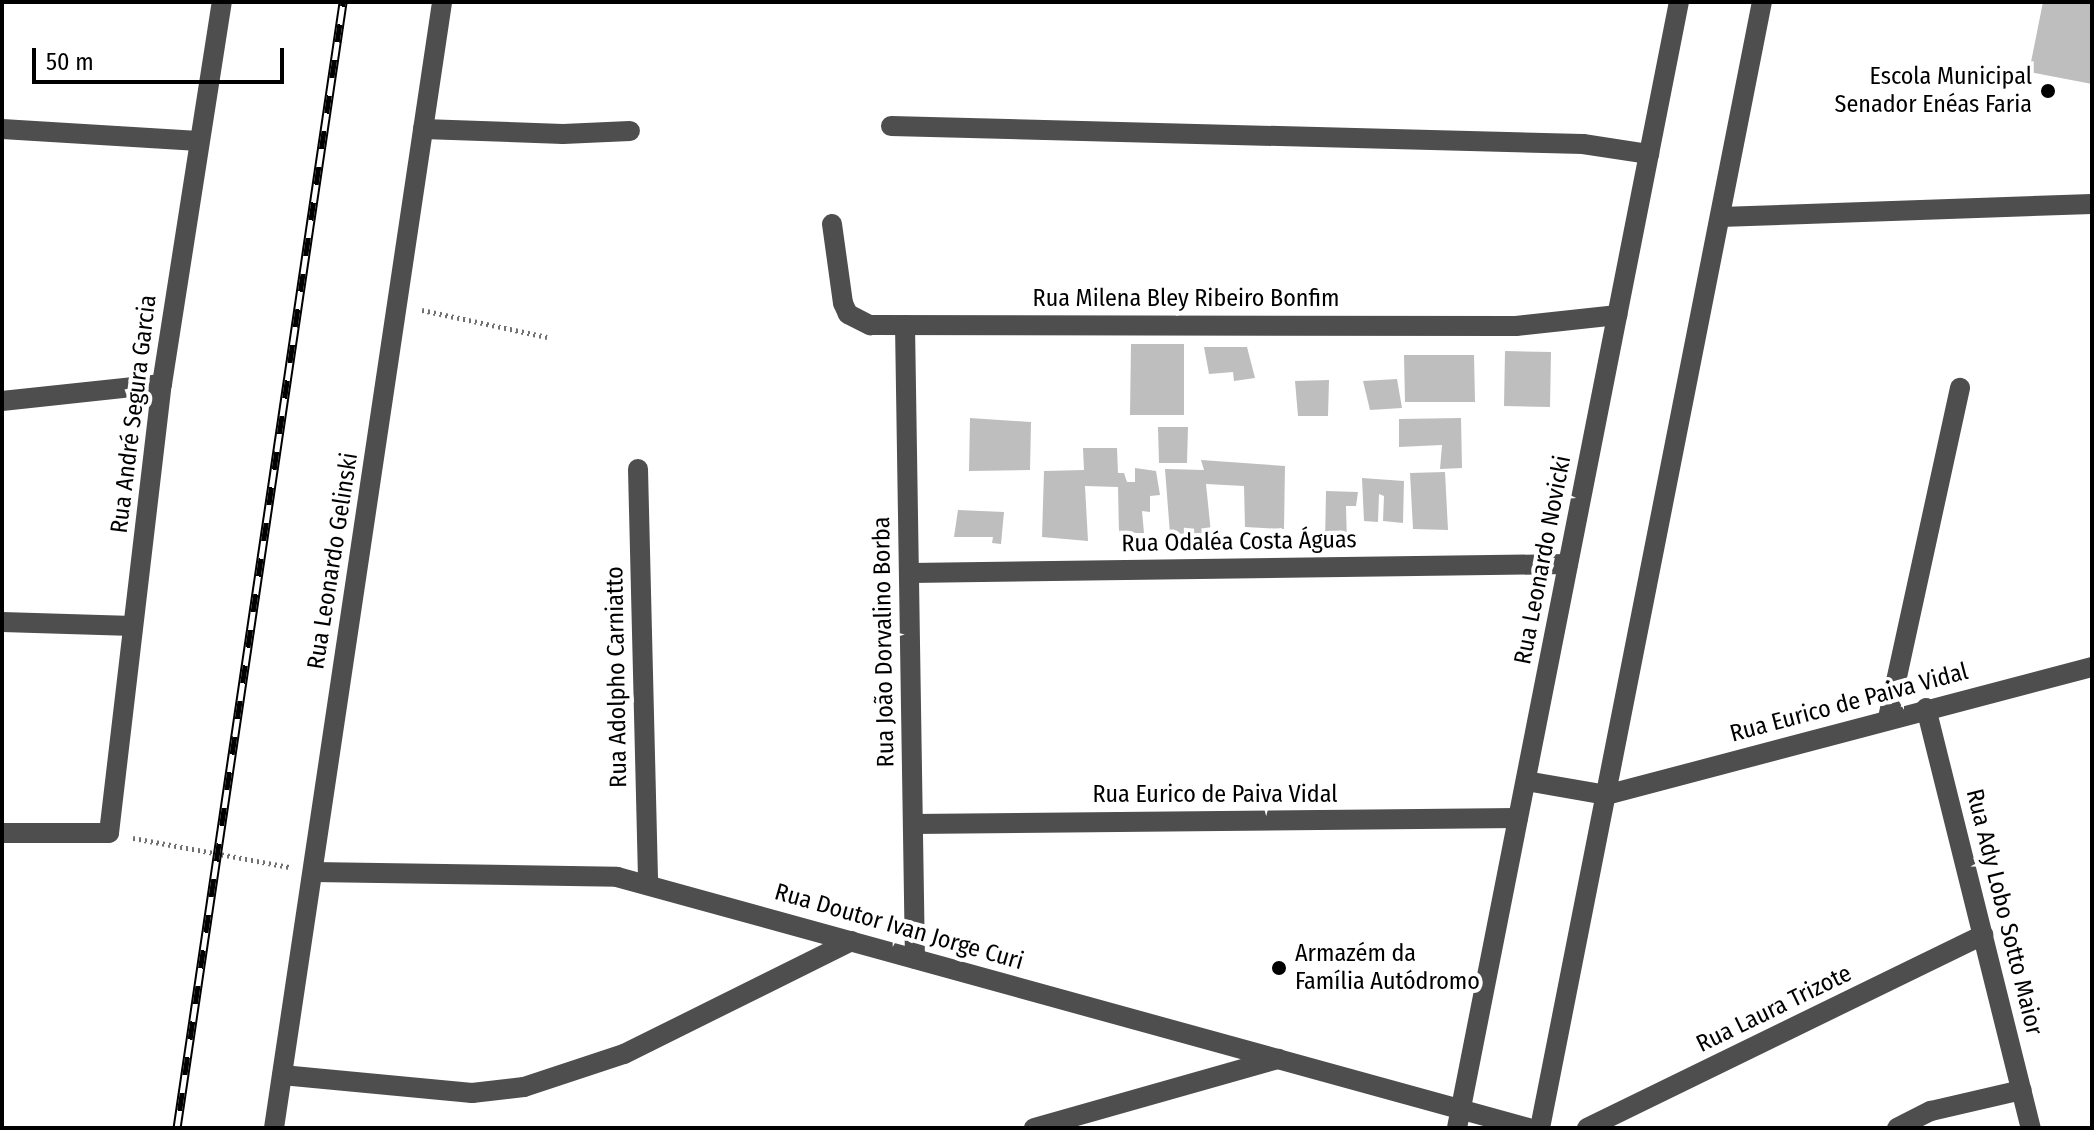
<!DOCTYPE html>
<meta charset="utf-8">
<style>
body{margin:0}
#map{position:relative;width:2094px;height:1130px;overflow:hidden;background:#fff;font-family:"Fira Sans Condensed",sans-serif}
div>[style]{position:absolute}
[style*='--x']{left:calc(var(--x)*1px);top:calc(var(--y)*1px);width:calc(var(--w)*1px);rotate:calc(var(--a)*1deg)}
.building>*{inset:0;background:#bebebe}
.path>*{height:5px;margin-top:-2.5px;transform-origin:0;background:repeating-linear-gradient(90deg,#707070 0 2px,transparent 0 6px)}
.minor>*{height:20px;margin:-10px;padding:0 10px;transform-origin:10px;border-radius:10px;background:#4e4e4e}
.rail>*{height:9px;margin-top:-4.5px;transform-origin:0;background:repeating-linear-gradient(90deg,#fff 0 18px,#000 0 36px);box-sizing:border-box;border-block:2px solid #000}
.dots>*{width:22px;height:22px;translate:-50% -50%;box-sizing:border-box;border:4px solid #fff;border-radius:50%}
span{translate:-50% -50%;white-space:nowrap;text-align:center;line-height:1.15;-webkit-text-stroke:8px #fff;paint-order:stroke}
.poi-label{font-size:24px;color:#000}
.right{translate:-100% -50%;text-align:right}
.left{translate:0 -50%;text-align:left}
.street-label{font-size:24px;color:#000}
.frame{position:absolute;inset:0;border:4px solid #000;pointer-events:none}
.scale{position:absolute;left:32px;top:48px;width:252px;height:36px;box-sizing:border-box;border:4px solid #000;border-top:0;padding-left:10px;font-size:24px;line-height:28px;white-space:nowrap;color:#000;-webkit-text-stroke:6px #fff;paint-order:stroke}
</style>
<div id="map">
<div class="building">
<div style="clip-path:polygon(2043px 2px,2092px 2px,2092px 84px,2029px 72px)"></div>
<div style="clip-path:polygon(1131px 344px,1184px 344px,1184px 415px,1130px 415px)"></div>
<div style="clip-path:polygon(1204px 347px,1247px 347px,1255px 378px,1234px 381px,1233px 372px,1209px 374px)"></div>
<div style="clip-path:polygon(1505px 351px,1551px 352px,1550px 407px,1504px 406px)"></div>
<div style="clip-path:polygon(1404px 355px,1474px 355px,1475px 402px,1405px 402px)"></div>
<div style="clip-path:polygon(1397px 379px,1402px 408px,1370px 410px,1363px 381px)"></div>
<div style="clip-path:polygon(1329px 380px,1328px 416px,1298px 416px,1295px 381px)"></div>
<div style="clip-path:polygon(970px 418px,1031px 422px,1030px 470px,969px 471px)"></div>
<div style="clip-path:polygon(1461px 418px,1462px 468px,1440px 469px,1442px 445px,1399px 447px,1399px 419px)"></div>
<div style="clip-path:polygon(1158px 427px,1188px 427px,1187px 463px,1159px 463px)"></div>
<div style="clip-path:polygon(1083px 448px,1117px 448px,1118px 473px,1124px 473px,1127px 482px,1135px 482px,1135px 468px,1156px 471px,1160px 495px,1150px 496px,1150px 512px,1142px 511px,1144px 533px,1119px 533px,1118px 487px,1085px 486px,1088px 541px,1042px 537px,1044px 471px,1084px 470px)"></div>
<div style="clip-path:polygon(1201px 460px,1285px 466px,1284px 529px,1245px 527px,1244px 486px,1206px 484px,1211px 533px,1170px 534px,1165px 469px,1204px 470px)"></div>
<div style="clip-path:polygon(1445px 472px,1448px 530px,1413px 529px,1410px 473px)"></div>
<div style="clip-path:polygon(1362px 478px,1404px 481px,1403px 523px,1383px 521px,1384px 496px,1379px 494px,1378px 522px,1364px 521px)"></div>
<div style="clip-path:polygon(1326px 491px,1358px 492px,1356px 506px,1346px 506px,1347px 544px,1325px 544px)"></div>
<div style="clip-path:polygon(958px 510px,1004px 512px,1001px 544px,992px 543px,993px 537px,954px 537px)"></div>
</div>
<div class="path">
<div style="--x:422;--y:310;--w:128;--a:12.2"></div>
<div style="--x:133;--y:838;--w:159;--a:10.5"></div>
</div>
<div class="minor">
<div style="--x:891;--y:126;--w:692;--a:1.49"></div>
<div style="--x:1583;--y:144;--w:67;--a:8.6"></div>
<div style="--x:2;--y:129;--w:197;--a:3.5"></div>
<div style="--x:423;--y:129;--w:140;--a:2"></div>
<div style="--x:563;--y:134;--w:67;--a:-2.6"></div>
<div style="--x:1720;--y:217;--w:372;--a:-2"></div>
<div style="--x:832;--y:224;--w:80;--a:82.1"></div>
<div style="--x:843;--y:303;--w:12;--a:66"></div>
<div style="--x:848;--y:314;--w:25;--a:27"></div>
<div style="--x:870;--y:325;--w:646;--a:0.09"></div>
<div style="--x:1516;--y:326;--w:102;--a:-6.2"></div>
<div style="--x:905;--y:325;--w:634;--a:89.1"></div>
<div style="--x:2;--y:401;--w:161;--a:-6.1"></div>
<div style="--x:638;--y:469;--w:416;--a:88.6"></div>
<div style="--x:910;--y:573;--w:658;--a:-0.78"></div>
<div style="--x:2;--y:622;--w:131;--a:1.7"></div>
<div style="--x:1926;--y:708;--w:433;--a:76"></div>
<div style="--x:1888;--y:718;--w:338;--a:-77.7"></div>
<div style="--x:1526;--y:781;--w:81;--a:9.9"></div>
<div style="--x:1606;--y:795;--w:503;--a:-14.76"></div>
<div style="--x:913;--y:824;--w:605;--a:-0.57"></div>
<div style="--x:2;--y:833;--w:107;--a:0"></div>
<div style="--x:109;--y:833;--w:452;--a:-83.3"></div>
<div style="--x:162;--y:384;--w:387;--a:-81.1"></div>
<div style="--x:313;--y:872;--w:304;--a:0.9"></div>
<div style="--x:617;--y:877;--w:945;--a:15.4"></div>
<div style="--x:282;--y:1075;--w:191;--a:5.4"></div>
<div style="--x:472;--y:1093;--w:52;--a:-6.6"></div>
<div style="--x:524;--y:1087;--w:105;--a:-18.3"></div>
<div style="--x:624;--y:1054;--w:254;--a:-26.4"></div>
<div style="--x:274;--y:1128;--w:1138;--a:-81.51"></div>
<div style="--x:1034;--y:1128;--w:254;--a:-15.8"></div>
<div style="--x:1457;--y:1128;--w:1148;--a:-78.85"></div>
<div style="--x:1540;--y:1128;--w:1148;--a:-78.85"></div>
<div style="--x:1587;--y:1128;--w:441;--a:-26"></div>
<div style="--x:1897;--y:1128;--w:38;--a:-27"></div>
<div style="--x:1931;--y:1111;--w:93;--a:-13"></div>
</div>
<div class="rail">
<div style="--x:177;--y:1128;--w:1138;--a:-81.61"></div>
</div>
<div class="dots">
<div style="left:2048px;top:91px;background:#000"></div>
<div style="left:1279px;top:968px;background:#000"></div>
</div>
<div class="poi-label">
<span class="right" style="left:2032px;top:91px">Escola Municipal<br>Senador Enéas Faria</span>
<span class="left" style="left:1295px;top:968px">Armazém da<br>Família Autódromo</span>
</div>
<div class="street-label">
<span style="left:1186px;top:299px">Rua Milena Bley Ribeiro Bonfim</span>
<span style="left:134px;top:414px;rotate:-83deg">Rua André Segura Garcia</span>
<span style="left:1239px;top:542px;rotate:-1deg">Rua Odaléa Costa Águas</span>
<span style="left:1543px;top:560px;rotate:-79deg">Rua Leonardo Novicki</span>
<span style="left:333px;top:561px;rotate:-81deg">Rua Leonardo Gelinski</span>
<span style="left:884px;top:642px;rotate:-91deg">Rua João Dorvalino Borba</span>
<span style="left:617px;top:677px;rotate:-91deg">Rua Adolpho Carniatto</span>
<span style="left:1849px;top:703px;rotate:-15deg">Rua Eurico de Paiva Vidal</span>
<span style="left:1215px;top:795px">Rua Eurico de Paiva Vidal</span>
<span style="left:2004px;top:912px;rotate:76deg">Rua Ady Lobo Sotto Maior</span>
<span style="left:899px;top:927px;rotate:16deg">Rua Doutor Ivan Jorge Curi</span>
<span style="left:1774px;top:1009px;rotate:-26deg">Rua Laura Trizote</span>
</div>
<div class="frame"></div>
<div class="scale">50 m</div>
</div>
